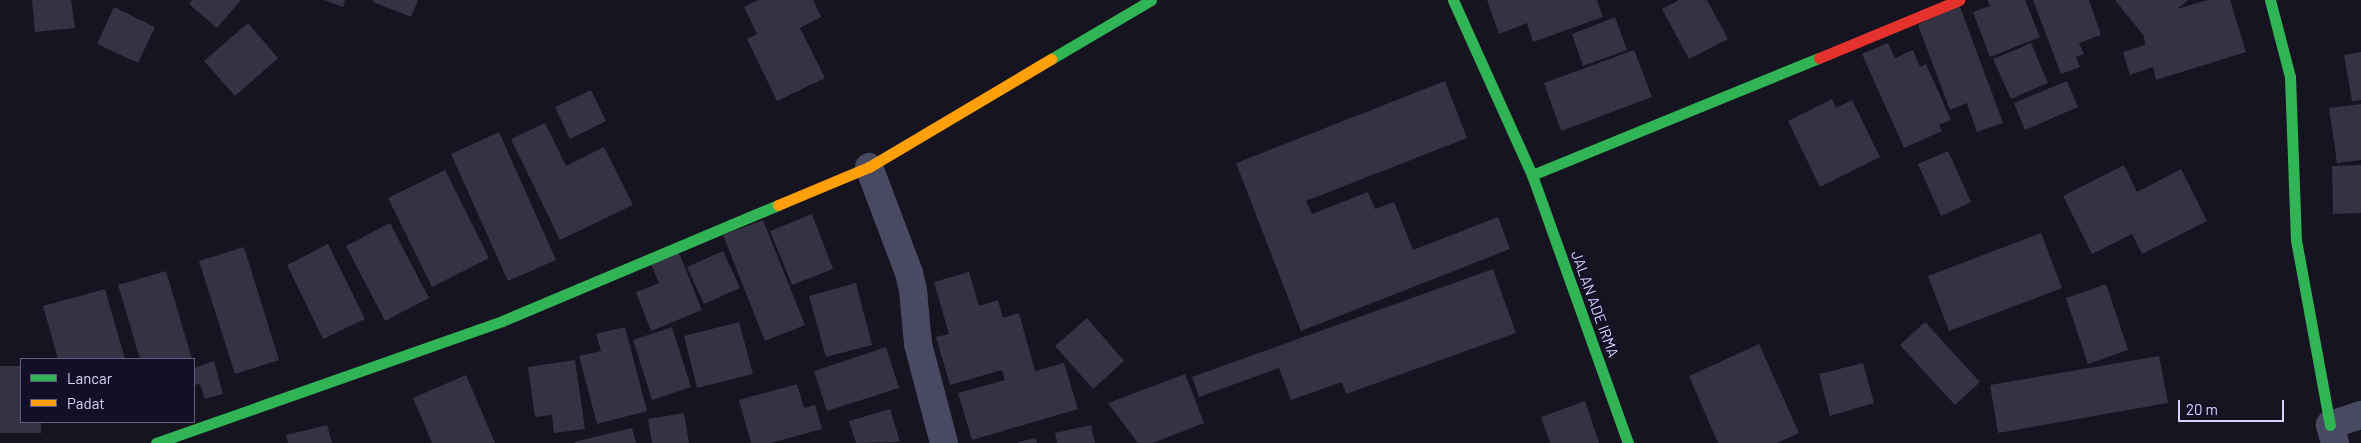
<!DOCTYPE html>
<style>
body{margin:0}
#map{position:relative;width:2361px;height:443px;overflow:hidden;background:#161421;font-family:Barlow,sans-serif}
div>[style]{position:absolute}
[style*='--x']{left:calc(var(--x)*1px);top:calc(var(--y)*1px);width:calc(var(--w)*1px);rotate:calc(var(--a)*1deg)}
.building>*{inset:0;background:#343243}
.street>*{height:28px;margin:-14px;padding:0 14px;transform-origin:14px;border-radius:14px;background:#4a4962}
.fast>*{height:11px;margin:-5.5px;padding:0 5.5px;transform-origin:5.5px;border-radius:5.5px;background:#30b455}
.slow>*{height:11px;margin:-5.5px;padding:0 5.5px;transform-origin:5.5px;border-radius:5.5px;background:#ff9f0a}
.jam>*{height:11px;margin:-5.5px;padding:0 5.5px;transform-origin:5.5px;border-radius:5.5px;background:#e5322d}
span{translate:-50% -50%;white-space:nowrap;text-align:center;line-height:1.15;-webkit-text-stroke:4px #130f26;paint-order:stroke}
.street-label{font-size:15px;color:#d9d4ff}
.legend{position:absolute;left:20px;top:358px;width:175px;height:65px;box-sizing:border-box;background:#130f26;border:1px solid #625e7d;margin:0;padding:6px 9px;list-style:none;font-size:15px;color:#d9d4ff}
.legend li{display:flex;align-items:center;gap:10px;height:25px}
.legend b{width:25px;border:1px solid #625e7d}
.scale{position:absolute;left:2178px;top:400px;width:106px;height:22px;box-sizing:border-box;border:2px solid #d9d4ff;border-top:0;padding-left:6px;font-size:15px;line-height:18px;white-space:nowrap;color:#d9d4ff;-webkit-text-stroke:4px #130f26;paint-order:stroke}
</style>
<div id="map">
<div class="building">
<div style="clip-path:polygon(32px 0,71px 0,75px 28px,35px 32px)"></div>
<div style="clip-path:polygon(192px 0,241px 0,217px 28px,189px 4px)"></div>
<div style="clip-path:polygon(323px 0,345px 0,343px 7px)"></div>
<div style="clip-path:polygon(374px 0,418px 0,411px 17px,373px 2px)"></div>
<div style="clip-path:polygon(758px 0,813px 0,821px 17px,800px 28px,825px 78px,777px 101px,747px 39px,757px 34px,744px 7px)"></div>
<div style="clip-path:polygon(1487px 0,1597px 0,1603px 17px,1533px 42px,1527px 23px,1499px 34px)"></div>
<div style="clip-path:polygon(1679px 0,1707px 0,1728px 39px,1689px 59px,1662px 9px)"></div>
<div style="clip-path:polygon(1987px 0,2025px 0,2040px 37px,1990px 57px,1973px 12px,1990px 6px)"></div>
<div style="clip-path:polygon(2033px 0,2089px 0,2101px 35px,2079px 43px,2084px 54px,2076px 57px,2080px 67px,2061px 74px)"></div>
<div style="clip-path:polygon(2115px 0,2188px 0,2177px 9px,2208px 0,2230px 0,2246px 52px,2156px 80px,2153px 67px,2130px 75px,2123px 52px,2145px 45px,2144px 36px)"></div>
<div style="clip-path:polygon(1959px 4px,2003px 123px,1977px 132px,1967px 103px,1950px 110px,1918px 25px)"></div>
<div style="clip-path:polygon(114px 7px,155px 27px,138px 63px,97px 44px)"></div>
<div style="clip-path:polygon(1615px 17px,1627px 50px,1583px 66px,1572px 34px)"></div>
<div style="clip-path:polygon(248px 23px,278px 58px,235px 96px,204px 61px)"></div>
<div style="clip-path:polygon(1888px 43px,1895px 58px,1913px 50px,1920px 67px,1926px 64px,1951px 120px,1939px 125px,1942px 131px,1904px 148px,1862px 54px)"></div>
<div style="clip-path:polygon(2031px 43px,2048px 83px,2011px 99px,1993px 59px)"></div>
<div style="clip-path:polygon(1634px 50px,1652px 97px,1561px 131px,1544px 83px)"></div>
<div style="clip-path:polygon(2361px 52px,2361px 100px,2352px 101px,2344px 55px)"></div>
<div style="clip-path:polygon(1445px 81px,1467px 138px,1306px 201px,1312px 214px,1368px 192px,1375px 209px,1394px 202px,1413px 250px,1498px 217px,1510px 249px,1301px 331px,1236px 163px)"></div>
<div style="clip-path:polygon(2067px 81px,2078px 107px,2025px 130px,2014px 103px)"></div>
<div style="clip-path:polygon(591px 90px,606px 121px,570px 139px,555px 107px)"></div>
<div style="clip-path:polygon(1832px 99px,1836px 108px,1852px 100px,1880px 157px,1820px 187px,1788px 121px)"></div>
<div style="clip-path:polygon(2361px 104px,2361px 160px,2337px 163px,2329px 108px)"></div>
<div style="clip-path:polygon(545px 123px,566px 166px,604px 147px,633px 205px,560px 240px,511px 139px)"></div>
<div style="clip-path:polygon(499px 132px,556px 260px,508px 281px,451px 154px)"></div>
<div style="clip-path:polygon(1948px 151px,1971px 202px,1941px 216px,1918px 164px)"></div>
<div style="clip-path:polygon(2124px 165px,2137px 192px,2181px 169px,2207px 221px,2142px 254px,2132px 234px,2092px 254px,2063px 196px)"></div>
<div style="clip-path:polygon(2361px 165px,2361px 213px,2333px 214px,2332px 166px)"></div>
<div style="clip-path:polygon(445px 170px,489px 258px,432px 287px,388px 198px)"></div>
<div style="clip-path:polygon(812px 214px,833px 269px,792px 285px,770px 231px)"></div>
<div style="clip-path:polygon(763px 220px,805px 325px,765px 341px,723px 235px)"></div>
<div style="clip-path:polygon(390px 223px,429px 298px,385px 321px,346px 246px)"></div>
<div style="clip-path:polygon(2041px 233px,2062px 288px,1949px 331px,1928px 276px)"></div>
<div style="clip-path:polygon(328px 244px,365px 319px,323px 339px,287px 265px)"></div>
<div style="clip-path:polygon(244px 247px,279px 360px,235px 374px,199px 261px)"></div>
<div style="clip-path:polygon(723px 251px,740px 288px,704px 304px,687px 267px)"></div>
<div style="clip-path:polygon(679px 253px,702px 310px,651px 331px,636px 292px,659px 283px,651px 264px)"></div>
<div style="clip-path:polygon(1493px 269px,1516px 333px,1346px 394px,1342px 382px,1291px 400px,1279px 368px,1199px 397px,1192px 377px)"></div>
<div style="clip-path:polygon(166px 271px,192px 359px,140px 359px,118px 285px)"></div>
<div style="clip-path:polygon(969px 272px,979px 306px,998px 300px,1003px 318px,1019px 313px,1035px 371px,1064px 363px,1078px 409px,972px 440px,958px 393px,1005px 380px,1002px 370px,950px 385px,936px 337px,949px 334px,934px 282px)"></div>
<div style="clip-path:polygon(856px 283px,872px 345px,826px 357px,809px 296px)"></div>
<div style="clip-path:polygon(2106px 284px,2128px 350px,2088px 364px,2066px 298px)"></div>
<div style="clip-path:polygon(105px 289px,125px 359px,58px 359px,43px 306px)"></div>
<div style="clip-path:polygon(1087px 318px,1124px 361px,1093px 389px,1055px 346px)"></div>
<div style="clip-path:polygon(739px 322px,753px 374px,697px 388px,684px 336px)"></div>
<div style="clip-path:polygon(1925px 322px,1980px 382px,1955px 405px,1900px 345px)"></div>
<div style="clip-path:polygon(625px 327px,647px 411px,597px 424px,579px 356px,601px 351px,596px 334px)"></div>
<div style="clip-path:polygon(672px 327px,691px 387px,652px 400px,633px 340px)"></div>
<div style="clip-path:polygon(1759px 344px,1799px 433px,1777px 443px,1718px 443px,1689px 376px)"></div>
<div style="clip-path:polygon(886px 347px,899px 388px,827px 411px,814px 371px)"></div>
<div style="clip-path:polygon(2159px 356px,2168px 403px,1998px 433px,1990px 385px)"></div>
<div style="clip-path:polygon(575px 360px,585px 429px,554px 433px,552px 415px,535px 417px,528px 367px)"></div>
<div style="clip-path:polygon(214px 361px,223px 394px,205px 399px,200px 384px,194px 385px,194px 368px)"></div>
<div style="clip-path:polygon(1863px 363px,1874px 403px,1830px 416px,1819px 374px)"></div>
<div style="clip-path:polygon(0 366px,21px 366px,21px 422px,41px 422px,41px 433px,0 433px)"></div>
<div style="clip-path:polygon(1185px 374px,1204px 423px,1153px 443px,1138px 443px,1108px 403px)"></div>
<div style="clip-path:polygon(466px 375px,495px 443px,432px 443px,413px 398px)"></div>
<div style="clip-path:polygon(797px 384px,804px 408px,815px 405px,822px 429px,771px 443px,751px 443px,739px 400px)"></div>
<div style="clip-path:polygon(1585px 401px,1599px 443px,1550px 443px,1541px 417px)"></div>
<div style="clip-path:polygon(890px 409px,900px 442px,856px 443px,849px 421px)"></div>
<div style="clip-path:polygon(684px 413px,689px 443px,652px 443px,648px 419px)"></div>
<div style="clip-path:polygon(327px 425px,332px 443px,288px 443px,286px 435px)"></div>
<div style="clip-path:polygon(1091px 425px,1095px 443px,1057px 443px,1055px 433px)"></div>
<div style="clip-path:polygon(632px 428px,636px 443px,574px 443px,574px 442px)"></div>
<div style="clip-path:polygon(1036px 438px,1037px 443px,1018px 443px,1018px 442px)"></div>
</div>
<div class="street">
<div style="--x:869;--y:167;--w:113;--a:69.3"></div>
<div style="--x:909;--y:273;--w:17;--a:77"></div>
<div style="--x:913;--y:290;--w:54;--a:84.7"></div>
<div style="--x:918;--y:344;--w:102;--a:75.3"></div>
<div style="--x:2335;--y:443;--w:19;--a:-106"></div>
<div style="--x:2330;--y:425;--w:33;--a:-18"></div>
</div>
<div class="fast">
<div style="--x:1453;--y:0;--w:192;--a:65.7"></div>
<div style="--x:1532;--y:175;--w:285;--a:70.3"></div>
<div style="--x:2270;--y:0;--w:80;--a:75.4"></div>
<div style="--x:2290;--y:77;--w:163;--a:87.9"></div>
<div style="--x:2296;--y:240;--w:188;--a:79.6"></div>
<div style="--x:1051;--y:59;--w:116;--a:-30.5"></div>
<div style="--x:1532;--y:175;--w:310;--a:-22.2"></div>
<div style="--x:156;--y:443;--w:367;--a:-19.4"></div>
<div style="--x:502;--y:321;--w:299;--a:-22.8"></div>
</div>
<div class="slow">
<div style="--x:778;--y:205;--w:99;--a:-22.7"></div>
<div style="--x:869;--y:167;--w:212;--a:-30.7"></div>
</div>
<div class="jam">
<div style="--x:1819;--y:58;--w:152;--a:-22.5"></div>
</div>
<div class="street-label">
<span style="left:1595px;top:304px;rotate:70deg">JALAN ADE IRMA</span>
</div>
<ul class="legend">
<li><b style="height:6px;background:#30b455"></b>Lancar</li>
<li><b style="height:6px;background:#ff9f0a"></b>Padat</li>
</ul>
<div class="scale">20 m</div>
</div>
